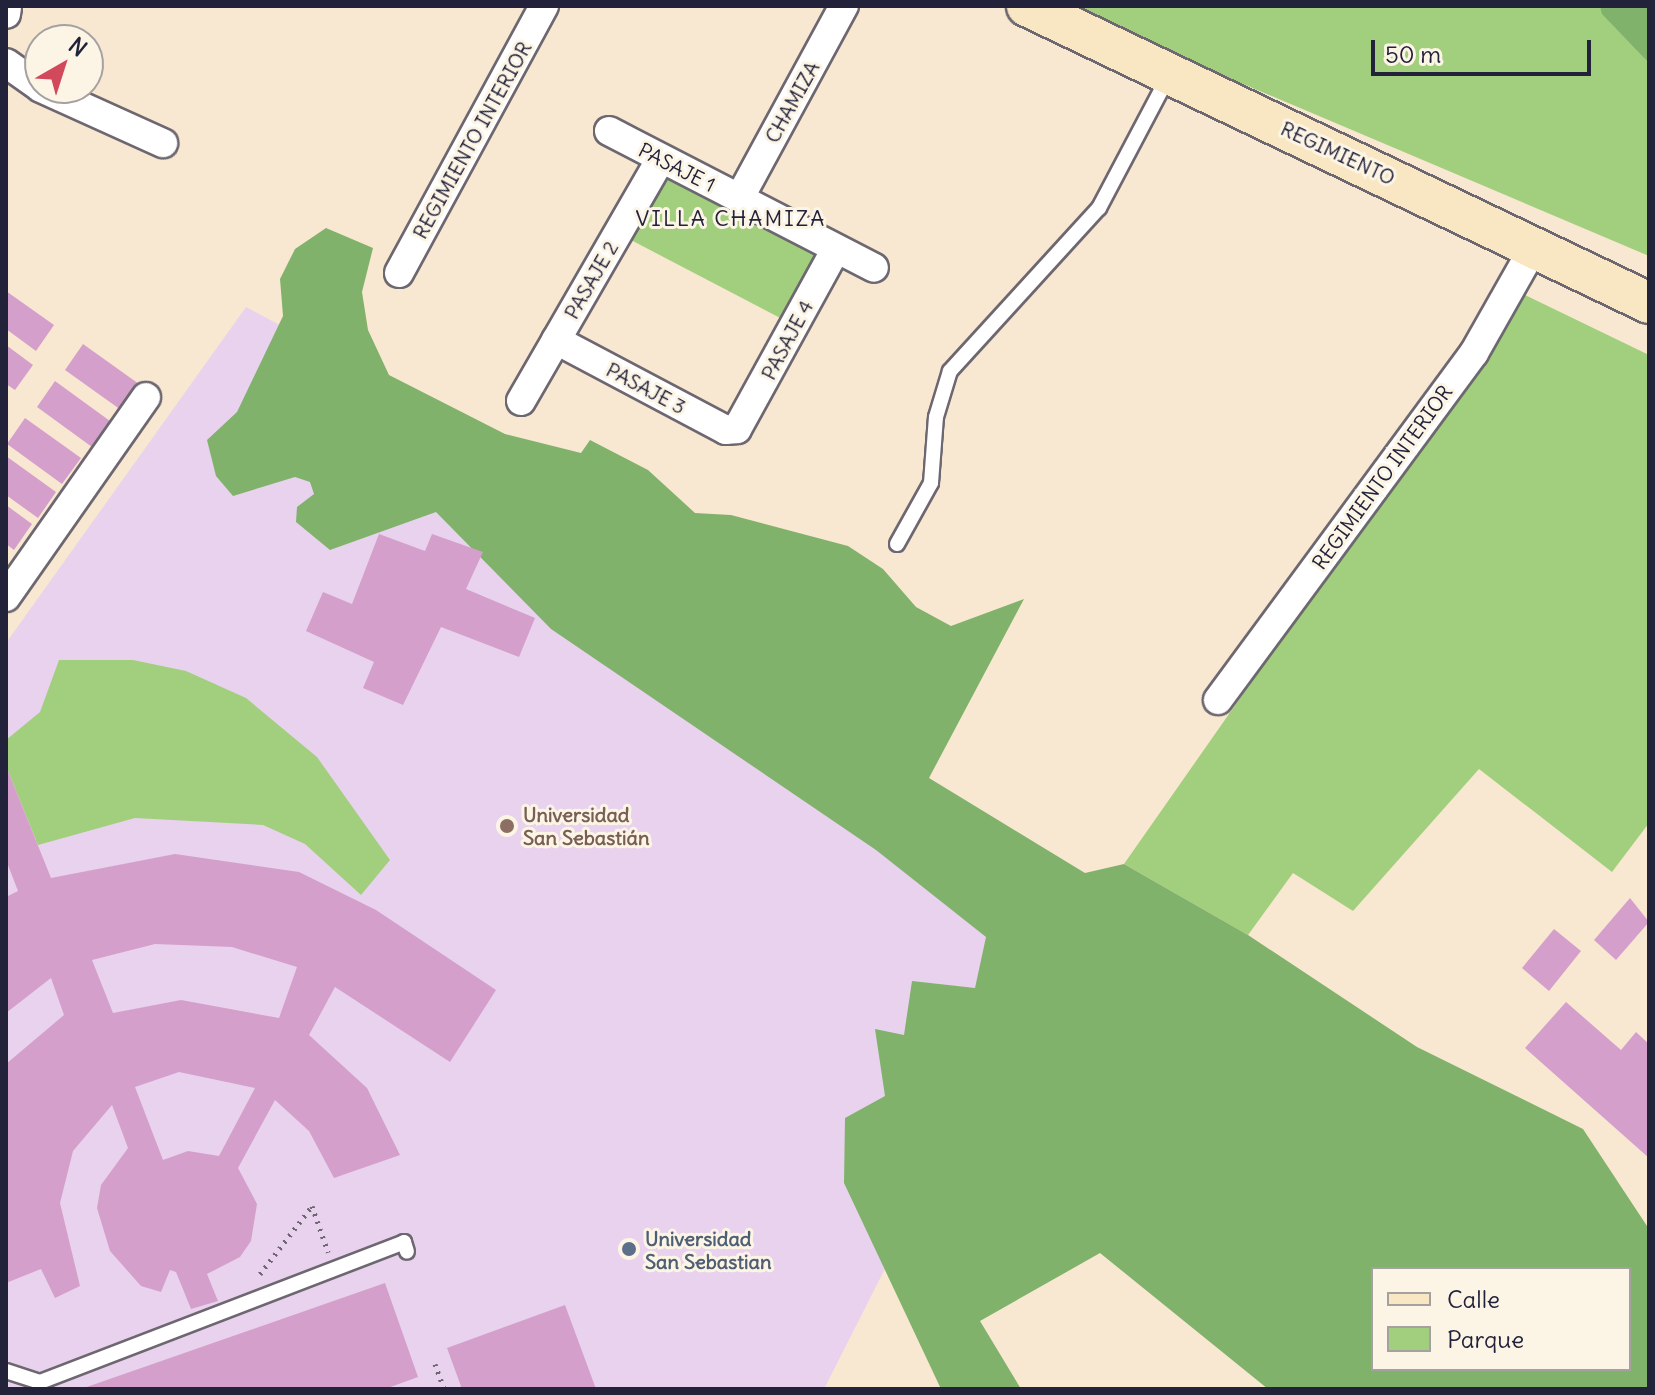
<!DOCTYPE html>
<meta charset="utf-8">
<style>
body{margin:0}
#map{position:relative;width:1655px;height:1395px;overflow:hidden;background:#f8e8d1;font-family:Delius,sans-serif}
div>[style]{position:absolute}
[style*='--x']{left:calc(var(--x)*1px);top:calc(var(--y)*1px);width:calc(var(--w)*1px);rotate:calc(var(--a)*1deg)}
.built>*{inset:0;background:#e8d2ee}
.green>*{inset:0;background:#a2cf7d}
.forest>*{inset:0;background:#81b26c}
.building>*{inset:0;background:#d59fcc}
.path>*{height:5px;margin-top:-2.5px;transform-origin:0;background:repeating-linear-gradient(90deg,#6d6770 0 2px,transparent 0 8px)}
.roads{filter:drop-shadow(2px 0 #6d6770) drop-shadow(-2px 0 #6d6770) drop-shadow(0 2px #6d6770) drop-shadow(0 -2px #6d6770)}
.lane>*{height:14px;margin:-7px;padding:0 7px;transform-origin:7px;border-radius:7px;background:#fff}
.street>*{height:28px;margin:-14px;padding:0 14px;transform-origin:14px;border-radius:14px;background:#fff}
.secondary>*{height:40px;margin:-20px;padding:0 20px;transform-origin:20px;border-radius:20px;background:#f9e7c3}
.dots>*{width:22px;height:22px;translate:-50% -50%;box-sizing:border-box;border:4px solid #fcf5e5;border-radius:50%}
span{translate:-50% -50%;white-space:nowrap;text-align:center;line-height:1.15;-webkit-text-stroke:6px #fcf5e5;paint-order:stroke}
.street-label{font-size:20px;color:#22223b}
.education-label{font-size:20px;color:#785e54;font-weight:700}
.left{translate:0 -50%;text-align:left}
.service-label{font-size:20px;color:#4e5e75;font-weight:700}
.neighbourhood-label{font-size:22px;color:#22223b;letter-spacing:2px}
.frame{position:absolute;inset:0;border:8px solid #22223b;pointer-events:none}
.legend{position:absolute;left:1371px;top:1267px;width:260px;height:104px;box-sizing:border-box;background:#fcf5e5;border:2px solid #a5a1a1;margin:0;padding:10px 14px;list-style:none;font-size:24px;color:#22223b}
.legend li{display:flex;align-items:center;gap:16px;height:40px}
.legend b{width:40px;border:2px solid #a5a1a1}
.north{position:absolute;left:24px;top:24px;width:80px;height:80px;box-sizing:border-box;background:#fcf5e5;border:2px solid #a5a1a1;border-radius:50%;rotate:39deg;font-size:22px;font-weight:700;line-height:32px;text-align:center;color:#22223b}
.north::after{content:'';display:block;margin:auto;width:28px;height:36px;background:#d1495b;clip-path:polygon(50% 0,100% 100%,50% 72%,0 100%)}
.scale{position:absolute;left:1371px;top:40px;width:220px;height:36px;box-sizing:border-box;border:4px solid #22223b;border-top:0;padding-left:10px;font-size:24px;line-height:28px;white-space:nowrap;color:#22223b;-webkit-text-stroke:6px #fcf5e5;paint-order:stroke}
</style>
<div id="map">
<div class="built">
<div style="clip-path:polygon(246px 307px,964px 691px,929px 778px,1085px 874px,824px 1389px,6px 1389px,6px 643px)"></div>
</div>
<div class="green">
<div style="clip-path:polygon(1078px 6px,1600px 6px,1649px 63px,1649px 256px,1104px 25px)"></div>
<div style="clip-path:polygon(677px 178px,816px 252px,786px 321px,629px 239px,663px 180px)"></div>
<div style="clip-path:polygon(1523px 294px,1649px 355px,1649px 823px,1612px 872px,1479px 769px,1353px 911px,1293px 873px,1248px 935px,1124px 864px)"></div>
<div style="clip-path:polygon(59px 660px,133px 660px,186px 671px,246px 698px,317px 757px,390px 860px,361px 895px,305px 844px,263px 825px,135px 818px,38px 845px,6px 766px,6px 740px,40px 712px)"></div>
</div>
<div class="forest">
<div style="clip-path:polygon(1600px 6px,1649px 6px,1649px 63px,1602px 14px)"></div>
<div style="clip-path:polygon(evenodd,326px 228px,373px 248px,362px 292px,368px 330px,389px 375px,505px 434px,581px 453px,590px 440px,648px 470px,695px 513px,731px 515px,848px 546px,883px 569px,916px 607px,951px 626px,1024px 599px,929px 778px,1085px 873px,1124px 864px,1248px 935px,1417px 1047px,1583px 1129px,1649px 1229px,1649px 1389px,1268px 1389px,1100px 1253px,980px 1321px,1021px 1389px,941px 1389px,844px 1183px,845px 1118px,885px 1096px,875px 1029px,904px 1035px,912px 981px,975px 988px,986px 937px,876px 850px,551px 629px,436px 512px,330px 550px,296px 522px,297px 507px,314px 494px,310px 482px,295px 477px,233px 496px,216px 476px,207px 440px,237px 412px,283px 316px,280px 279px,295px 249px,326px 228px,1373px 1269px,1629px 1269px,1629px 1369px,1373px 1369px,1373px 1269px)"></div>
</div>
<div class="building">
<div style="clip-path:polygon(6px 291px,54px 325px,36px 351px,6px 329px)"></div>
<div style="clip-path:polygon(83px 344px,139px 384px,121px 410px,65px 370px)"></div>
<div style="clip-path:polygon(6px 345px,33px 365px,15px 390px,6px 384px)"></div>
<div style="clip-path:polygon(55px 381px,110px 421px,92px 447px,37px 407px)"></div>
<div style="clip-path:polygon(25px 418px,81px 458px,62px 484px,7px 444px)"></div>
<div style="clip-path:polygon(6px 456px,56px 492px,38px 518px,6px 495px)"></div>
<div style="clip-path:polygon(6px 505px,32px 524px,14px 550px,6px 544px)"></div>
<div style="clip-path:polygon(379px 534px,425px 551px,432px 534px,483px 552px,466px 589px,535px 618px,519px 657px,441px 627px,403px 705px,363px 688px,374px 662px,306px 631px,323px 592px,352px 604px)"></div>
<div style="clip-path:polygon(evenodd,6px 766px,51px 878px,175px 854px,299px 872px,376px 910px,496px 990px,450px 1062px,335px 987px,309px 1035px,367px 1088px,400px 1155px,334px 1178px,309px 1131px,275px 1100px,238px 1168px,257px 1204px,251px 1241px,240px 1257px,207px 1274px,218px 1301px,191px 1309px,176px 1272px,170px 1270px,161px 1292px,141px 1286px,110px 1251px,97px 1208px,101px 1185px,128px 1148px,112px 1105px,73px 1151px,60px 1203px,80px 1286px,55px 1298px,41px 1269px,6px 1283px,6px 1064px,64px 1015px,51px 978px,6px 1013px,6px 897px,18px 891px,6px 860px,6px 766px,155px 944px,232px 947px,297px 967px,279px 1018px,181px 1000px,113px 1013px,92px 960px,155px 944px,6px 766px,179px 1072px,255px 1088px,219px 1156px,188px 1151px,163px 1160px,135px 1087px,179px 1072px)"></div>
<div style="clip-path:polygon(1630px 898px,1649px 922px,1616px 960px,1594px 940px)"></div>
<div style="clip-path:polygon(1554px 929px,1581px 951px,1549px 991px,1522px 968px)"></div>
<div style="clip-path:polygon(1566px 1002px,1621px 1050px,1636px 1032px,1649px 1044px,1649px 1158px,1525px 1048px)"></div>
<div style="clip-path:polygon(385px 1283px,418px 1377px,385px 1389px,81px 1389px)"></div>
<div style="clip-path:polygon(565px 1305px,596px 1389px,462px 1389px,447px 1348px)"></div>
</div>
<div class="path">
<div style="--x:260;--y:1274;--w:86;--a:-52.6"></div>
<div style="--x:312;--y:1206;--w:49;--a:70.8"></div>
<div style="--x:435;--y:1364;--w:27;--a:70"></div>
</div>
<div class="roads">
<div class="lane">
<div style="--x:897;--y:544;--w:70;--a:-60.9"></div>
<div style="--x:931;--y:483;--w:66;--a:-85.7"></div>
<div style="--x:936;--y:417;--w:48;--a:-73.1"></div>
<div style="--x:950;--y:371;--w:221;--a:-47.6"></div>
<div style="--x:1099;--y:208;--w:148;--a:-62.2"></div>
<div style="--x:6;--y:1371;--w:36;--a:18"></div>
<div style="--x:40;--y:1382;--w:390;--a:-21"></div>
<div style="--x:404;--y:1242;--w:10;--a:73"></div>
</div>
<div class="street">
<div style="--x:6;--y:14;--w:6;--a:-81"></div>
<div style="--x:6;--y:63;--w:42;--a:35.2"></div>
<div style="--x:41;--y:88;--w:134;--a:24.3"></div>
<div style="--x:609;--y:131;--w:298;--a:27.3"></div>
<div style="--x:739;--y:199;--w:220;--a:-61.5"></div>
<div style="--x:399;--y:273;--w:304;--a:-61.5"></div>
<div style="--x:556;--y:340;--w:192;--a:27.9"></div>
<div style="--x:726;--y:430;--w:11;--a:-5"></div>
<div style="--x:737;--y:429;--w:205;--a:-61.2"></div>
<div style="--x:521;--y:401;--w:280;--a:-60"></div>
<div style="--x:6;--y:597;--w:244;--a:-55"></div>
<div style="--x:1218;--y:700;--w:431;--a:-53.6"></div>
<div style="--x:1474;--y:353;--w:122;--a:-60.5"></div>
</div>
<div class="secondary">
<div style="--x:1027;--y:6;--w:689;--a:25.52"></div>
</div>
</div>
<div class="dots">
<div style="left:507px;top:826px;background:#8d6e63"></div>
<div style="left:629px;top:1249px;background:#5c6f8a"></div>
</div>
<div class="street-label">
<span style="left:792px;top:102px;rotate:-61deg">CHAMIZA</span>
<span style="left:472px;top:140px;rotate:-61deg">REGIMIENTO INTERIOR</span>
<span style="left:1338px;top:153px;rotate:25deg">REGIMIENTO</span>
<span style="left:677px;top:167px;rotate:27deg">PASAJE 1</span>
<span style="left:591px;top:280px;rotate:-60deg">PASAJE 2</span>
<span style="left:787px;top:340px;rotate:-62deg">PASAJE 4</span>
<span style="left:646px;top:388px;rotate:28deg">PASAJE 3</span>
<span style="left:1382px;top:477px;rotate:-54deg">REGIMIENTO INTERIOR</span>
</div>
<div class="education-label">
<span class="left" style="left:523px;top:826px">Universidad<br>San Sebastián</span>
</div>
<div class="service-label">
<span class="left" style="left:645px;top:1250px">Universidad<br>San Sebastian</span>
</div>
<div class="neighbourhood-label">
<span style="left:731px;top:219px">VILLA CHAMIZA</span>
</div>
<div class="frame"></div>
<ul class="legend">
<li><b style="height:10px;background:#f9e7c3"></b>Calle</li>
<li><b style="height:22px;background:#a2cf7d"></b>Parque</li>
</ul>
<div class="north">N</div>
<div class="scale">50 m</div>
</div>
